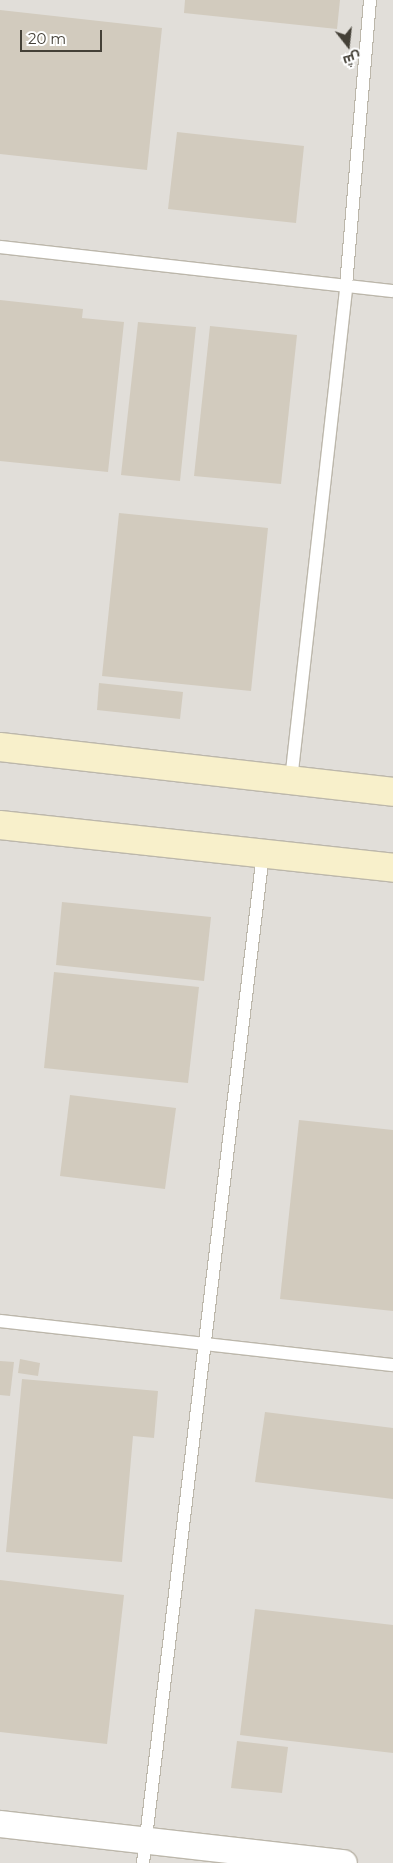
<!DOCTYPE html>
<meta charset="utf-8">
<style>
body{margin:0}
#map{position:relative;width:393px;height:1863px;overflow:hidden;background:#f2efe8;font-family:Montserrat,Cairo,sans-serif}
div>[style]{position:absolute}
[style*='--x']{left:calc(var(--x)*1px);top:calc(var(--y)*1px);width:calc(var(--w)*1px);rotate:calc(var(--a)*1deg)}
.industrial>*{inset:0;background:#e1ded9}
.building>*{inset:0;background:#d2cbbe}
.roads{filter:drop-shadow(1px 0 #bcb7ab) drop-shadow(-1px 0 #bcb7ab) drop-shadow(0 1px #bcb7ab) drop-shadow(0 -1px #bcb7ab)}
.lane>*{height:12px;margin:-6px;padding:0 6px;transform-origin:6px;border-radius:6px;background:#fff}
.street>*{height:26px;margin:-13px;padding:0 13px;transform-origin:13px;border-radius:13px;background:#fff}
.secondary>*{height:28px;margin:-14px;padding:0 14px;transform-origin:14px;border-radius:14px;background:#f8f0cb}
span{translate:-50% -50%;white-space:nowrap;text-align:center;line-height:1.15;-webkit-text-stroke:4px #fff;paint-order:stroke}
.north{position:absolute;left:323px;top:20px;width:50px;height:50px;-webkit-text-stroke:4px #fff;paint-order:stroke;rotate:164deg;font-size:14px;font-weight:700;line-height:20px;text-align:center;color:#444037}
.north::after{content:'';display:block;margin:auto;width:18px;height:22px;background:#444037;clip-path:polygon(50% 0,100% 100%,50% 72%,0 100%)}
.scale{position:absolute;left:20px;top:30px;width:82px;height:22px;box-sizing:border-box;border:2px solid #444037;border-top:0;padding-left:6px;font-size:15px;line-height:18px;white-space:nowrap;color:#444037;-webkit-text-stroke:4px #fff;paint-order:stroke}
</style>
<div id="map">
<div class="industrial">
<div style="clip-path:polygon(0 0,393px 0,393px 1863px,0 1863px)"></div>
</div>
<div class="building">
<div style="clip-path:polygon(185px 0,340px 0,337px 29px,184px 13px)"></div>
<div style="clip-path:polygon(0 10px,162px 28px,147px 170px,0 154px)"></div>
<div style="clip-path:polygon(177px 132px,304px 146px,296px 223px,168px 209px)"></div>
<div style="clip-path:polygon(0 300px,83px 309px,82px 318px,124px 322px,108px 472px,0 461px)"></div>
<div style="clip-path:polygon(138px 322px,196px 327px,180px 481px,121px 475px)"></div>
<div style="clip-path:polygon(210px 326px,297px 335px,281px 484px,194px 476px)"></div>
<div style="clip-path:polygon(119px 513px,268px 528px,251px 691px,102px 676px)"></div>
<div style="clip-path:polygon(99px 683px,183px 692px,180px 719px,97px 710px)"></div>
<div style="clip-path:polygon(62px 902px,211px 917px,204px 981px,56px 965px)"></div>
<div style="clip-path:polygon(54px 972px,199px 987px,188px 1083px,44px 1068px)"></div>
<div style="clip-path:polygon(70px 1095px,176px 1108px,165px 1189px,60px 1176px)"></div>
<div style="clip-path:polygon(299px 1120px,393px 1130px,393px 1311px,280px 1299px)"></div>
<div style="clip-path:polygon(20px 1359px,40px 1363px,38px 1376px,18px 1373px)"></div>
<div style="clip-path:polygon(0 1361px,14px 1362px,10px 1396px,0 1395px)"></div>
<div style="clip-path:polygon(22px 1379px,158px 1391px,154px 1438px,133px 1436px,122px 1562px,6px 1552px)"></div>
<div style="clip-path:polygon(265px 1412px,393px 1428px,393px 1499px,255px 1482px)"></div>
<div style="clip-path:polygon(0 1580px,124px 1595px,107px 1744px,0 1732px)"></div>
<div style="clip-path:polygon(255px 1609px,393px 1625px,393px 1753px,240px 1735px)"></div>
<div style="clip-path:polygon(237px 1741px,288px 1747px,282px 1793px,231px 1788px)"></div>
</div>
<div class="roads">
<div class="lane">
<div style="--x:0;--y:247;--w:395;--a:6.4"></div>
<div style="--x:291;--y:780;--w:497;--a:-83.6"></div>
<div style="--x:346;--y:286;--w:287;--a:-85.2"></div>
<div style="--x:0;--y:1321;--w:395;--a:6.4"></div>
<div style="--x:143;--y:1863;--w:1017;--a:-83.22"></div>
</div>
<div class="street">
<div style="--x:0;--y:1824;--w:346;--a:6.5"></div>
</div>
<div class="secondary">
<div style="--x:0;--y:747;--w:396;--a:6.5"></div>
<div style="--x:0;--y:825;--w:395;--a:6.2"></div>
</div>
</div>
<div class="north">ش</div>
<div class="scale">20 m</div>
</div>
